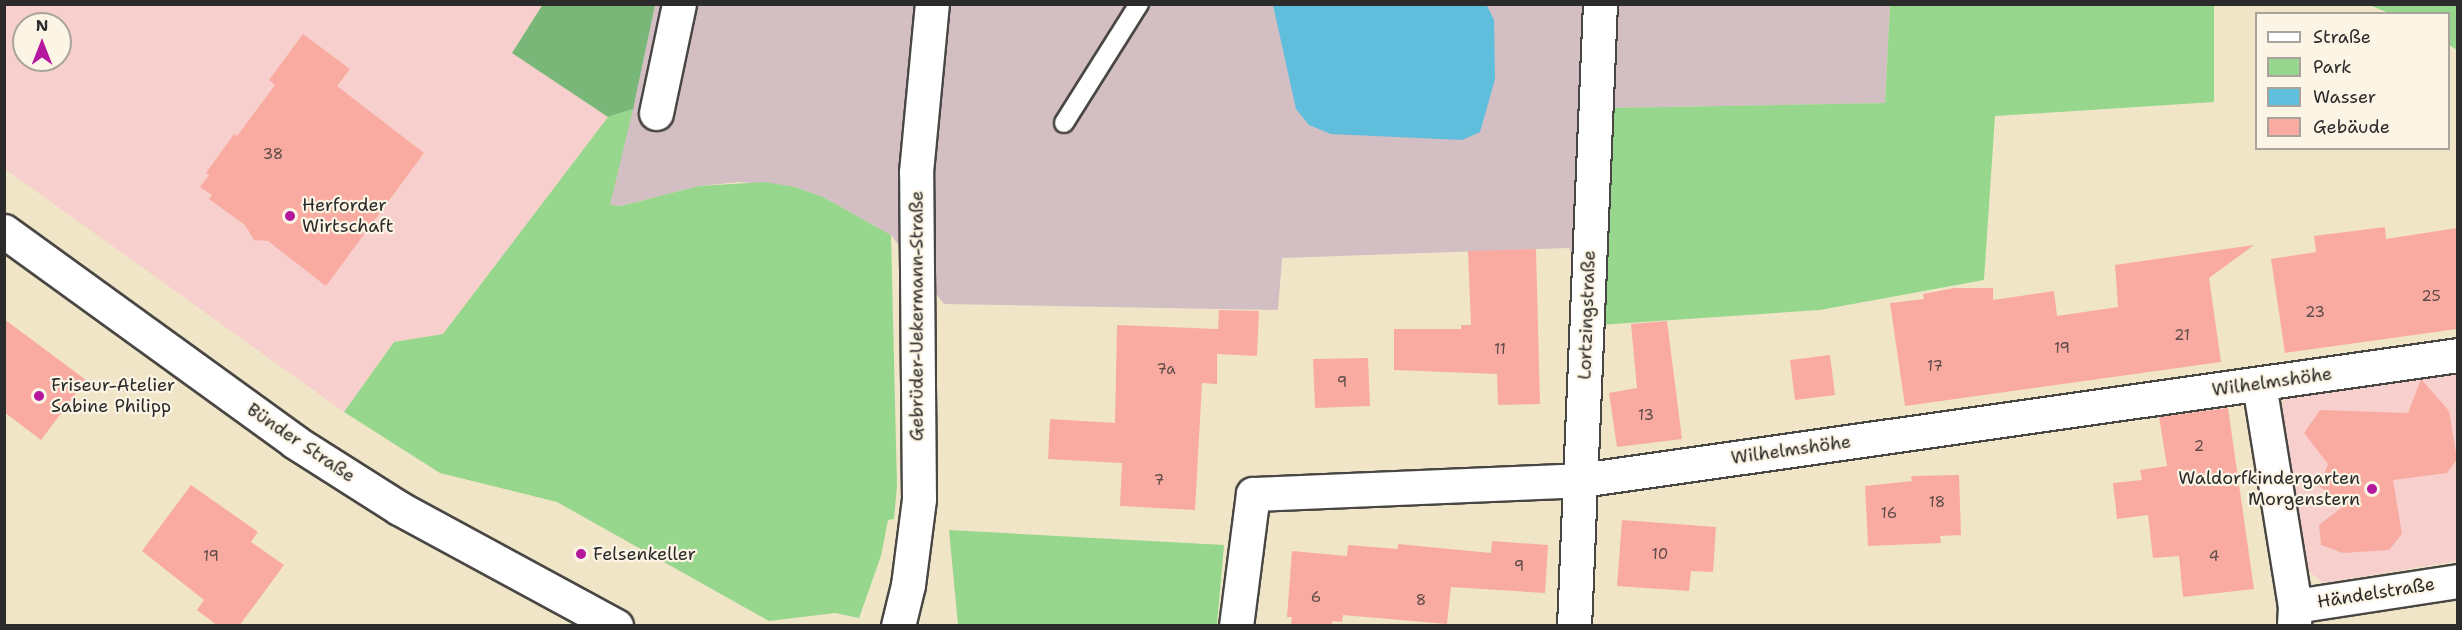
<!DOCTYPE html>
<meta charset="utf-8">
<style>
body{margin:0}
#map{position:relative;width:2462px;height:630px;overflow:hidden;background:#f1e5c8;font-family:"Shantell Sans",sans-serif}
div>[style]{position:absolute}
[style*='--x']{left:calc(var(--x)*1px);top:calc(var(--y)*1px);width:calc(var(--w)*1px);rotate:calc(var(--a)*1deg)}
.built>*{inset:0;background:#f7d0cd}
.industrial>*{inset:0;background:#d2bec3}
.green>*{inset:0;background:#97d68d}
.forest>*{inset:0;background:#79b778}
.water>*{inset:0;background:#5ebedc}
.building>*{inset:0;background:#f9aba1}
.roads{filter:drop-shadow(2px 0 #494743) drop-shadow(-2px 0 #494743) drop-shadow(0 2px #494743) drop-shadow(0 -2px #494743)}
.lane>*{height:18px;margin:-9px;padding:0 9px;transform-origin:9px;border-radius:9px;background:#fff}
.street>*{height:33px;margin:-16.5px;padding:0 16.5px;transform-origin:16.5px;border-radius:16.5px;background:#fff}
.secondary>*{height:33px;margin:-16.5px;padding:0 16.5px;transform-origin:16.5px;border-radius:16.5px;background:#fff}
.dots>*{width:16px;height:16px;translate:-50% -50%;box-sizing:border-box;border:3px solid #fcf5e5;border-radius:50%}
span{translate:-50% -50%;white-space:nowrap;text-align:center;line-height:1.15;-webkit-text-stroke:4.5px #fcf5e5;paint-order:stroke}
.number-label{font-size:15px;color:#5e4b48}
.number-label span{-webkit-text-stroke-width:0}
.poi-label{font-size:18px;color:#2b2b2b}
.left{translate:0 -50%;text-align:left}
.right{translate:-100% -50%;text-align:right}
.street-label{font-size:18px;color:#2b2b2b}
.frame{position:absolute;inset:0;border:6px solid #2b2b2b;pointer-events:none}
.legend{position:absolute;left:2255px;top:12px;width:195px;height:138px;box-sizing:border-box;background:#fcf5e5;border:2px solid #a8a49b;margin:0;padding:8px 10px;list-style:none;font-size:18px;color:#2b2b2b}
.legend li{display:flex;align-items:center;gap:12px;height:30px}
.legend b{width:30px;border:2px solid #a8a49b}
.north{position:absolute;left:12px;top:12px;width:60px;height:60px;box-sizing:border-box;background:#fcf5e5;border:2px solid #a8a49b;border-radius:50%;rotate:0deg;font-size:16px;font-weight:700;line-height:24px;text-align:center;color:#2b2b2b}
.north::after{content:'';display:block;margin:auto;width:21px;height:27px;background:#b5179e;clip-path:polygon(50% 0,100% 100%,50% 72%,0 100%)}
</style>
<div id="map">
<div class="built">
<div style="clip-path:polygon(evenodd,5px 5px,543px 5px,513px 53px,608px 117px,443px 334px,394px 342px,344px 412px,5px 169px,5px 5px,24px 24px,60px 24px,60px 60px,24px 60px,24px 24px)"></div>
<div style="clip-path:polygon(2457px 372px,2457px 561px,2323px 583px,2298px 562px,2274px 417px,2286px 397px)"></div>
</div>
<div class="industrial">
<div style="clip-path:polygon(655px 5px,1890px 5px,1885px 103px,1605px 108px,1599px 325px,1569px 248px,1282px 258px,1278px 310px,944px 304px,891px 235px,823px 197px,795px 187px,740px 182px,699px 186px,621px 206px,610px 205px)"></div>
</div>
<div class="green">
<div style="clip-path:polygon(1890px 5px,2214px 5px,2214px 102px,1995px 116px,1984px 280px,1820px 310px,1599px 325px,1605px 108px,1885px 103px)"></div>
<div style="clip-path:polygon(2369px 5px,2457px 5px,2457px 50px,2449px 45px,2448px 14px,2389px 13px)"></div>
<div style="clip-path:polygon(633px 109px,610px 205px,621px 206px,699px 186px,764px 182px,795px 187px,823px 197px,891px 235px,897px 486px,894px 519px,888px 520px,881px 556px,859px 618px,835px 613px,769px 621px,557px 502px,440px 473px,344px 412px,394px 342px,443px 334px,608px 117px)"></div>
<div style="clip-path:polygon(949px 530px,1224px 545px,1217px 625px,958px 625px)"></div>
</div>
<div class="forest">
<div style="clip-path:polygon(543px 4px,655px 5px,633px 109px,608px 117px,512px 53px)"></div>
</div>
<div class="water">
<div style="clip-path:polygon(1273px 5px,1487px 6px,1494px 20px,1495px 79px,1480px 132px,1462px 140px,1331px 134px,1309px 125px,1296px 109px)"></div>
</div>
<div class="building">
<div style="clip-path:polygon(303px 34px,350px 69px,337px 86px,424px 153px,326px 286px,268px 241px,254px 240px,245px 225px,209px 199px,212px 195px,200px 187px,209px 175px,206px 173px,234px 134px,237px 136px,275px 85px,269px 80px)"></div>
<div style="clip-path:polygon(2385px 227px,2386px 239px,2457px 228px,2457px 329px,2285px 353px,2271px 259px,2316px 252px,2314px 236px)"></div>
<div style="clip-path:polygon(2254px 245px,2209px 278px,2221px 362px,1905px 406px,1890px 303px,1924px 299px,1923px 294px,1954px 288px,1993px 288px,1993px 300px,2054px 291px,2057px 316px,2118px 307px,2115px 265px)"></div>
<div style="clip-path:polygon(1536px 249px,1540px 404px,1498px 405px,1497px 374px,1394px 370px,1394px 329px,1461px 329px,1461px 325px,1471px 325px,1468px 251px)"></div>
<div style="clip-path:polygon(1219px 310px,1259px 311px,1257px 356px,1217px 354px,1217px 384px,1202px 383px,1195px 510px,1120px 506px,1122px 463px,1048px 459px,1050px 419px,1115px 423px,1117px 325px,1218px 329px)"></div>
<div style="clip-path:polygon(4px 319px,86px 380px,41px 440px,4px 412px)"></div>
<div style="clip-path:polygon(1667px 321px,1682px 439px,1617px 447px,1609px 393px,1637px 388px,1631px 324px)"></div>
<div style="clip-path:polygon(1830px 355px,1835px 395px,1795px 400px,1790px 360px)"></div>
<div style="clip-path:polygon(1368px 358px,1370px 406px,1315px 408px,1313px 359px)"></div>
<div style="clip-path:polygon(2421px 379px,2449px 411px,2457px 459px,2447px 473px,2393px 480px,2402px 534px,2389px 550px,2343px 553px,2321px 545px,2319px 525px,2345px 505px,2319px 486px,2328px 464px,2304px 433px,2320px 410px,2408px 413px)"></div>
<div style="clip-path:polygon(2228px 408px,2254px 589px,2183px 597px,2179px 556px,2153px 558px,2148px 515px,2117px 519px,2113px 483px,2142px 480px,2140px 470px,2167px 466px,2159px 417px)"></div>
<div style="clip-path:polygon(1959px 475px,1961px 535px,1940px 536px,1941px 543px,1868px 546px,1865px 486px,1912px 481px,1911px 476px)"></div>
<div style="clip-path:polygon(191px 485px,258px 532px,251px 542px,284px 565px,239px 626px,218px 626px,197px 610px,204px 600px,142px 551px)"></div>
<div style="clip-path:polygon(1622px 520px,1716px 527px,1713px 572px,1691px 571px,1689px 591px,1617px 586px)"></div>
<div style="clip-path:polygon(1492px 541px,1548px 545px,1545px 593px,1451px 587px,1447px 624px,1343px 615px,1342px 622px,1332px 621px,1332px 626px,1291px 626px,1292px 617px,1287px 617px,1292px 551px,1347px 556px,1348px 545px,1398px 549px,1398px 544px,1491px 553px)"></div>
</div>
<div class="roads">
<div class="lane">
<div style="--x:1064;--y:123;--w:141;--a:-57.8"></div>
</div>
<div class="street">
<div style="--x:656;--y:113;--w:111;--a:-78.1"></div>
<div style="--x:2259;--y:384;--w:225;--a:80.8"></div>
<div style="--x:2295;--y:606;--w:20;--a:93"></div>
<div style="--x:2295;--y:606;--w:165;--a:-8.7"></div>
<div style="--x:898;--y:626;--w:42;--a:-76.3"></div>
<div style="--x:908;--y:585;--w:87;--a:-82.7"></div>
<div style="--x:919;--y:499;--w:327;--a:-90.5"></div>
<div style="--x:916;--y:172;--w:169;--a:-84.6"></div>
<div style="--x:1236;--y:626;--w:133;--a:-82.7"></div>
<div style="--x:1253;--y:494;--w:328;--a:-2.4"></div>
<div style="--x:1581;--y:480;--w:886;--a:-8.11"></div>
<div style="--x:1574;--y:626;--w:623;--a:-87.61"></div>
</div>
<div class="secondary">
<div style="--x:4;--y:231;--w:359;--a:35.9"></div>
<div style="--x:295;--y:442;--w:123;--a:32.4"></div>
<div style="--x:399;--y:508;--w:247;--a:28.5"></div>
</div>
</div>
<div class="dots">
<div style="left:290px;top:216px;background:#b5179e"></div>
<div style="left:39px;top:396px;background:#b5179e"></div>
<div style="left:2372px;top:489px;background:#b5179e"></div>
<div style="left:581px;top:554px;background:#b5179e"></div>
</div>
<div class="number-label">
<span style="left:273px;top:155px">38</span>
<span style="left:2431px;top:297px">25</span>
<span style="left:2315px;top:313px">23</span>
<span style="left:2182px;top:336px">21</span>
<span style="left:2062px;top:349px">19</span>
<span style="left:1500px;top:350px">11</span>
<span style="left:1935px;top:367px">17</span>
<span style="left:1166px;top:370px">7a</span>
<span style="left:1342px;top:383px">9</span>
<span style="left:1646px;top:416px">13</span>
<span style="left:2199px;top:447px">2</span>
<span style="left:1159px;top:481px">7</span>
<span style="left:1937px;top:503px">18</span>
<span style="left:1889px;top:514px">16</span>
<span style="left:1660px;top:555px">10</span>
<span style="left:211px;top:557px">19</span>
<span style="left:2214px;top:557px">4</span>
<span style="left:1519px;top:567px">9</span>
<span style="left:1316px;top:598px">6</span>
<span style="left:1421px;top:601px">8</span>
</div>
<div class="poi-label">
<span class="left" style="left:302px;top:216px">Herforder<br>Wirtschaft</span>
<span class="left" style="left:51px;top:396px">Friseur-Atelier<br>Sabine Philipp</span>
<span class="right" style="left:2360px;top:489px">Waldorfkindergarten<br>Morgenstern</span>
<span class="left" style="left:593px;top:554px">Felsenkeller</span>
</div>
<div class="street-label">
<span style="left:1587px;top:315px;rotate:-88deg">Lortzingstraße</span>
<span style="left:917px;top:316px;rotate:-90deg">Gebrüder-Uekermann-Straße</span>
<span style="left:2272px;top:382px;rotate:-8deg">Wilhelmshöhe</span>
<span style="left:301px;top:443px;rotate:34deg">Bünder Straße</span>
<span style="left:1791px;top:450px;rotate:-8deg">Wilhelmshöhe</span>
<span style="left:2376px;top:593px;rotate:-9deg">Händelstraße</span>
</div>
<div class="frame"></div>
<ul class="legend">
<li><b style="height:8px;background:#fff"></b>Straße</li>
<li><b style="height:16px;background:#97d68d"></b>Park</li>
<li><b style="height:16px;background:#5ebedc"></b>Wasser</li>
<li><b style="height:16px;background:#f9aba1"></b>Gebäude</li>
</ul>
<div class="north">N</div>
</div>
